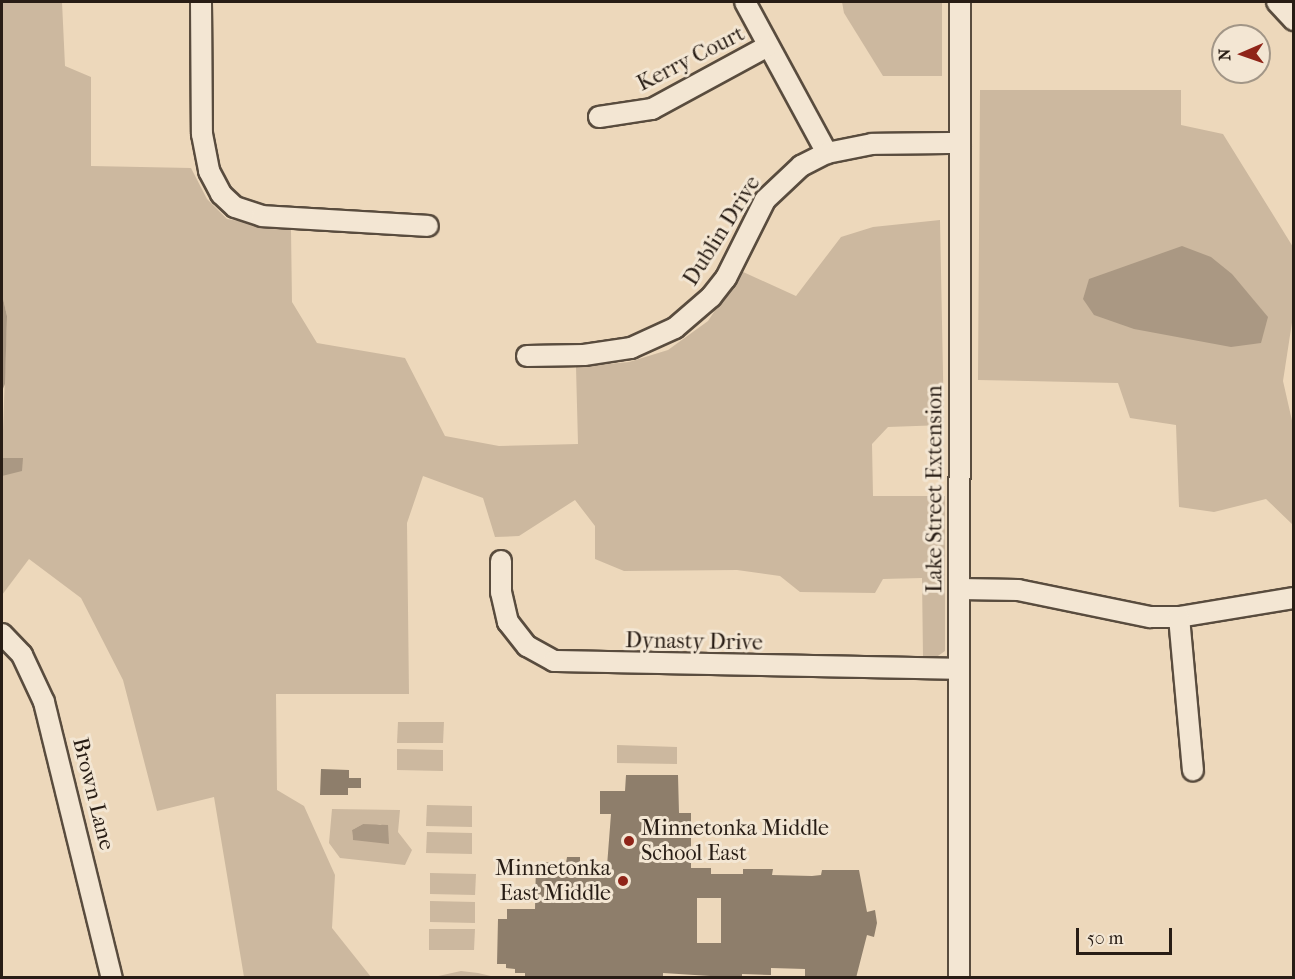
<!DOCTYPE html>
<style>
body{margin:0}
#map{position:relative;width:1295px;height:979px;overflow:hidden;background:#edd8bb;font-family:"IM FELL French Canon",serif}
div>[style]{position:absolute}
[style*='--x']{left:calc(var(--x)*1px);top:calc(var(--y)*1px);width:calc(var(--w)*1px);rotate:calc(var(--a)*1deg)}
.green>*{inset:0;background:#ccb89f}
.water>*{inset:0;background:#aa9883}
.building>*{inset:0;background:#8e7e6b}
.roads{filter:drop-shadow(2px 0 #594c3e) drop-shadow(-2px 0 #594c3e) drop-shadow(0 2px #594c3e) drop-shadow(0 -2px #594c3e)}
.minor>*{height:20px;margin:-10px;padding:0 10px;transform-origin:10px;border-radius:10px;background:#f3e6d3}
.dots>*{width:16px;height:16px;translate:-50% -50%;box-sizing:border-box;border:3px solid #f3e6d3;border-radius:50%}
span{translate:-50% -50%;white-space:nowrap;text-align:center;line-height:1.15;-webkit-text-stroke:6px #f3e6d3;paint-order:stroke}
.street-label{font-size:22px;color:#281d15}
.poi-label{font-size:22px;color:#281d15}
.left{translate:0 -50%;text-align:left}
.right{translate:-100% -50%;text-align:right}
.frame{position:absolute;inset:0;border:3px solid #281d15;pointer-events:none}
.north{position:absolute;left:1211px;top:24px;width:60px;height:60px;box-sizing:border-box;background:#f3e6d3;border:2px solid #a29687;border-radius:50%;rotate:268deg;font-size:16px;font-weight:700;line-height:24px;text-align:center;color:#281d15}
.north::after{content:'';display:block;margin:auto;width:21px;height:27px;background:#8f2418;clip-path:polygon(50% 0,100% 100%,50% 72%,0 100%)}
.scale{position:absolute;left:1076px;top:928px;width:96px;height:27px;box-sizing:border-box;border:3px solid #281d15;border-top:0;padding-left:8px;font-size:18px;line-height:21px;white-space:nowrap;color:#281d15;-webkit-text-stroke:4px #f3e6d3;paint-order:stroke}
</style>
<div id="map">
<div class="green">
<div style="clip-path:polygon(2px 2px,62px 2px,65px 66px,91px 77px,91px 166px,191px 168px,207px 199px,227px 219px,291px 230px,292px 302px,317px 343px,405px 358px,445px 436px,499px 446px,578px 444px,576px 367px,629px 362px,668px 350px,708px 321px,741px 271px,796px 296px,841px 237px,873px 227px,940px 220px,944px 425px,888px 427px,872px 444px,873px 496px,945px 496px,945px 651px,935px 658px,923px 658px,922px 578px,883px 579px,875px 593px,800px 592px,780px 576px,737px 570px,624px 571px,595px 559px,595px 526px,575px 500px,519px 536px,495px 537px,483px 498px,423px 476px,407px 523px,409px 694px,276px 694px,277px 790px,304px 806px,335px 875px,332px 928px,371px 977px,244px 977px,214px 797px,157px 811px,123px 680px,81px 598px,29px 559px,2px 595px,2px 476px,23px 459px,2px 458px,7px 316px,2px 294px)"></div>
<div style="clip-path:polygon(842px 2px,942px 2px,942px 76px,883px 76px,844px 13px)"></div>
<div style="clip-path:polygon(980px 90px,1181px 90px,1181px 125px,1223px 134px,1293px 247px,1293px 316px,1283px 381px,1293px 425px,1293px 525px,1266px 499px,1214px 512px,1179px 507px,1176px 425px,1130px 418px,1118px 383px,978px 380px)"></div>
<div style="clip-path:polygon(398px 722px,444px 722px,443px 743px,397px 743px)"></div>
<div style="clip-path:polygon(617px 745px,677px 747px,677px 764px,617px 763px)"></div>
<div style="clip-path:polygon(397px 749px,443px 750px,443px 771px,397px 770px)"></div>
<div style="clip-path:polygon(427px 805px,472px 806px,472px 827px,426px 826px)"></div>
<div style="clip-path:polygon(evenodd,332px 809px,400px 810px,398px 832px,412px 850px,405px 865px,340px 858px,329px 843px,332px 809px,363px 824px,370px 826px,382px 824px,353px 840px,352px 830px,363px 824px)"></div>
<div style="clip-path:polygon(427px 832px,472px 833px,472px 854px,426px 853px)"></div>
<div style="clip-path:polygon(430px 873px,476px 874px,475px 895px,430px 894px)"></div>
<div style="clip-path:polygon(430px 901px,475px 902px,475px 923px,430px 922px)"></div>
<div style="clip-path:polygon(429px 929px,475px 929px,474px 950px,429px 950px)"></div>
<div style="clip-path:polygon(461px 971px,478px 973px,495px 977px,434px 977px)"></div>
</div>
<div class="water">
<div style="clip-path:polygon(1182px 246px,1211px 257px,1232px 274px,1268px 317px,1261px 343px,1231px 347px,1134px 329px,1094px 315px,1083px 299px,1089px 279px)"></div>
<div style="clip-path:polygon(2px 294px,7px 316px,5px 384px,2px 391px)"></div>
<div style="clip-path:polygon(2px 458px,23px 458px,22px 471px,2px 476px)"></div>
<div style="clip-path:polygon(363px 824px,388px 825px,389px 844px,353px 840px,352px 830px)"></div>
</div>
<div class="building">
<div style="clip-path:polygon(321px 769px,349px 770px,349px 778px,361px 778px,361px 788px,348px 788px,348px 795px,320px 795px)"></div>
<div style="clip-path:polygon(evenodd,626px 775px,678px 775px,679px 813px,691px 813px,691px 868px,711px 868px,711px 874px,743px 874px,743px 869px,773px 869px,772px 875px,812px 876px,821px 875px,822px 870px,859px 870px,867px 912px,875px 910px,877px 923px,874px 937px,867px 935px,856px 978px,805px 978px,805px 969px,771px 968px,771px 975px,742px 974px,742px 978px,663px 973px,663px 977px,525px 978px,525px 973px,515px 973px,515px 969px,506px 968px,506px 964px,497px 964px,498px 919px,507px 919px,507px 909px,535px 909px,536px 862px,566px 863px,567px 857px,580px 857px,580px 866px,607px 866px,611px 814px,600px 814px,600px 791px,625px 791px,626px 775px,697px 898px,721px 898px,721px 943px,697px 943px,697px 898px)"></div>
</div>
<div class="roads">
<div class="minor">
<div style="--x:201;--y:2;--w:132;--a:89.6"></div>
<div style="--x:202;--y:134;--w:38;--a:79"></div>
<div style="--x:209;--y:171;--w:26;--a:62"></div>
<div style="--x:221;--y:194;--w:19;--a:43"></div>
<div style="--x:235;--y:207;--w:28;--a:18"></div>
<div style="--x:262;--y:216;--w:166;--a:3.4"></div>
<div style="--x:745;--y:2;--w:172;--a:61.5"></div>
<div style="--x:1277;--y:2;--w:25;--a:47"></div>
<div style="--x:599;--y:117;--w:54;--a:-8.6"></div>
<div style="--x:652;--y:109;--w:132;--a:-28.5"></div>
<div style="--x:527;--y:356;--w:57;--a:-1"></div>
<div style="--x:584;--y:355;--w:48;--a:-8.5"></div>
<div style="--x:631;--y:348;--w:48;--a:-24.4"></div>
<div style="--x:675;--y:328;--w:48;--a:-40.7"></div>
<div style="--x:711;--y:297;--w:24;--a:-52"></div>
<div style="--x:726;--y:278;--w:87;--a:-63.4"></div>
<div style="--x:765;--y:200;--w:50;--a:-43.4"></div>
<div style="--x:801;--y:166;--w:29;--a:-27"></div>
<div style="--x:827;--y:153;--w:46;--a:-11.3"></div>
<div style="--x:872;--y:144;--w:88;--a:-0.7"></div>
<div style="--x:501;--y:561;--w:31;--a:90"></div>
<div style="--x:501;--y:592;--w:31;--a:77"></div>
<div style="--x:508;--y:622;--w:31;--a:52"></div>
<div style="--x:527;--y:646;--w:31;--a:29"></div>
<div style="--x:554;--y:661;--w:403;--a:1.1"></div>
<div style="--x:960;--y:589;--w:58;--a:1"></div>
<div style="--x:1018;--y:590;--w:135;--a:11.6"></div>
<div style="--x:1150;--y:617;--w:29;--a:0"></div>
<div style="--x:1179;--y:617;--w:117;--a:-9.4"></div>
<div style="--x:1179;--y:617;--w:154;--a:84.8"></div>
<div style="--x:2;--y:634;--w:29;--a:46"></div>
<div style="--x:22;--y:655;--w:52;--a:64.9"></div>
<div style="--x:44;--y:702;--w:284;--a:76.2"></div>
<div style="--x:959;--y:978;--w:976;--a:-89.94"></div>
</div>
</div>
<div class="dots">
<div style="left:629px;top:841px;background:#8f2418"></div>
<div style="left:623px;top:881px;background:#8f2418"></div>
</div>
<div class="street-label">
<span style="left:691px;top:59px;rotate:-27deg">Kerry Court</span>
<span style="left:722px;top:231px;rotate:-58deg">Dublin Drive</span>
<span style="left:935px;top:489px;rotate:-90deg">Lake Street Extension</span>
<span style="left:694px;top:642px;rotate:1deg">Dynasty Drive</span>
<span style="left:93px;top:794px;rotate:76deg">Brown Lane</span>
</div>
<div class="poi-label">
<span class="left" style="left:641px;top:841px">Minnetonka Middle<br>School East</span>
<span class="right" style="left:611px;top:881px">Minnetonka<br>East Middle</span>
</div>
<div class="frame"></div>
<div class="north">N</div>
<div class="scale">50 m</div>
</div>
